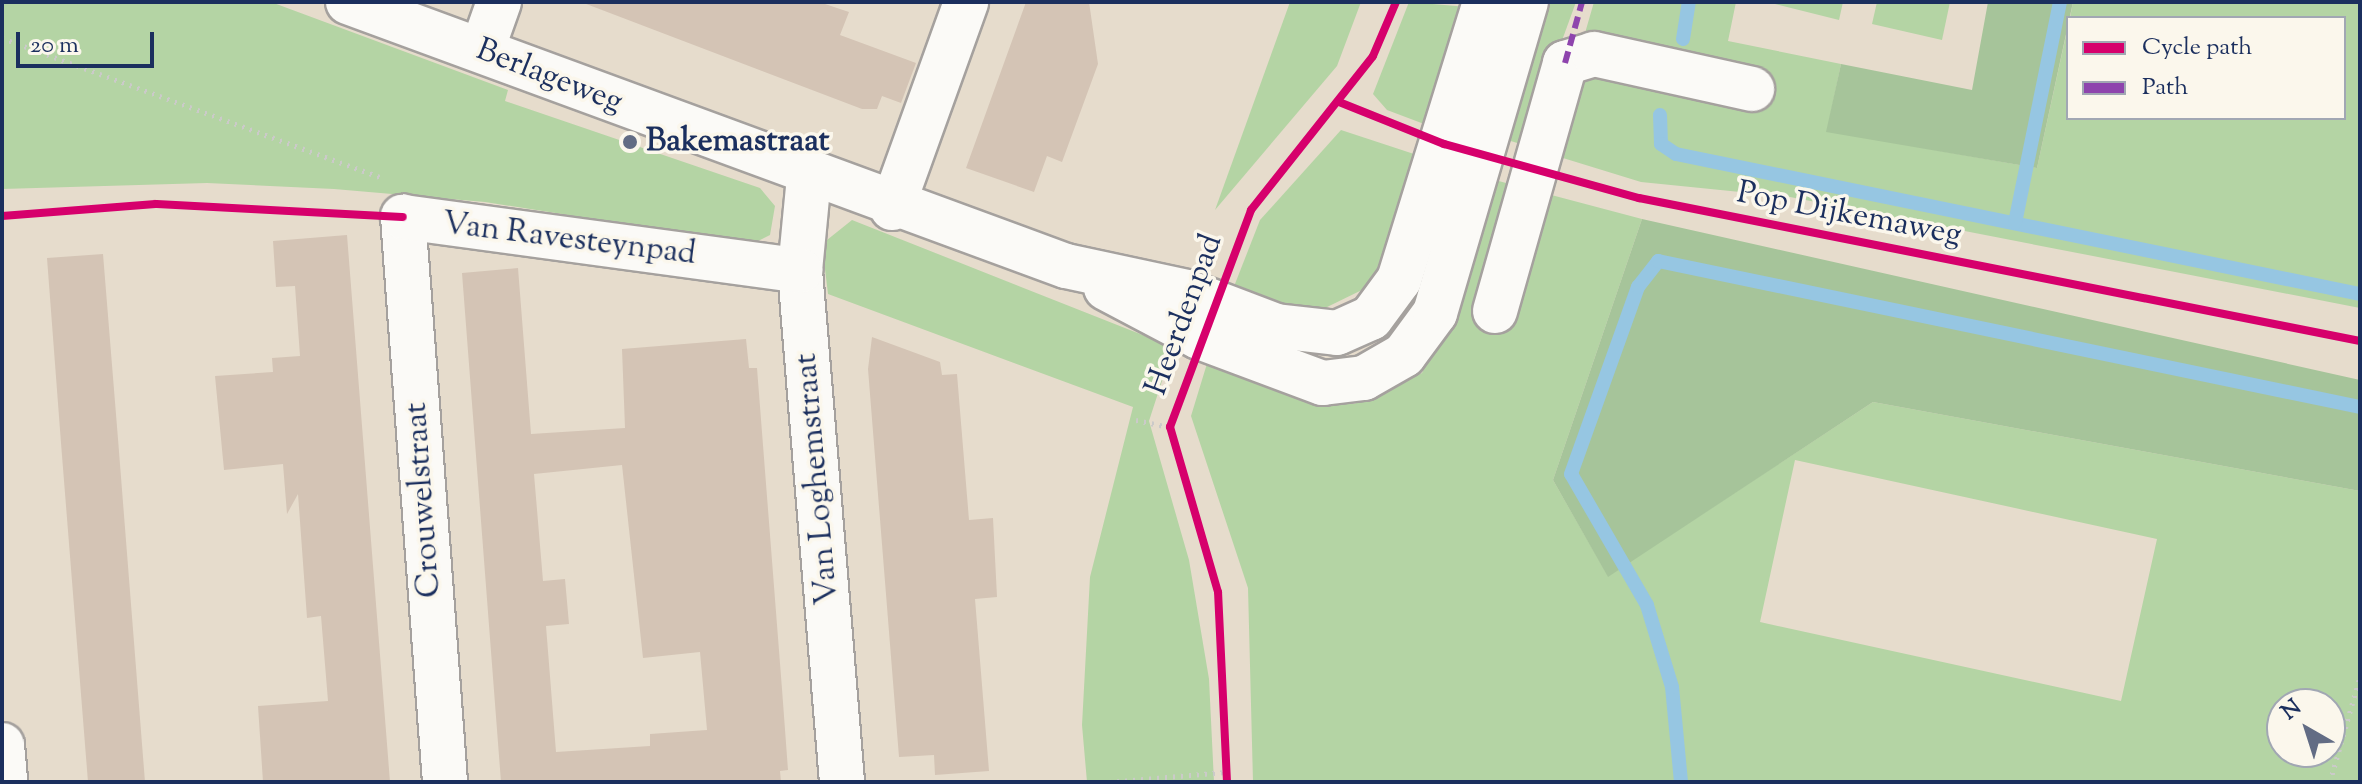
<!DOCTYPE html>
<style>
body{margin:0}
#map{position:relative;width:2362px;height:784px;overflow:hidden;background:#e6dccc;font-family:"Sorts Mill Goudy",serif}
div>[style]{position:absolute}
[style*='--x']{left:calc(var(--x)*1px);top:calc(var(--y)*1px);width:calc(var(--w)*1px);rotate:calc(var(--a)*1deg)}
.green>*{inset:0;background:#b4d4a4}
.forest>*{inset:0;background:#a6c49a}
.stream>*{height:14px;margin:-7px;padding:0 7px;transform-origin:7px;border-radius:7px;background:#96c6e2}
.building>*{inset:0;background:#d4c4b5}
.path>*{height:5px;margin-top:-2.5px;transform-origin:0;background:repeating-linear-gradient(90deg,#cbcac9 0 2px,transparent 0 8px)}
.roads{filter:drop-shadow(2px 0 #a5a19e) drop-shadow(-2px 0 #a5a19e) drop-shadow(0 2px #a5a19e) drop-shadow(0 -2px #a5a19e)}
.minor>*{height:44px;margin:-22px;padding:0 22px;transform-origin:22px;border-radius:22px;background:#fbfaf7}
.quiet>*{height:6px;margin-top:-3px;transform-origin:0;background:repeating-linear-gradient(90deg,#8e44ad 0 12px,transparent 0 18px)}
.cycleway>*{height:8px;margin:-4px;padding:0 4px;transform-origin:4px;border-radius:4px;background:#d6006c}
.dots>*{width:22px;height:22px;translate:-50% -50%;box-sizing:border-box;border:4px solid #fbf7ec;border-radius:50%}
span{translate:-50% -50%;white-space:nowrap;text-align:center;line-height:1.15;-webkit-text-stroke:7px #fbf7ec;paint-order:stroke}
.street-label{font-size:32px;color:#1b2f5e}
.poi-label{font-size:32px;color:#1b2f5e;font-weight:700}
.left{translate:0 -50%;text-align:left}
.frame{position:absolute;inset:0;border:4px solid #1b2f5e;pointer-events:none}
.legend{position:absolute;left:2066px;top:16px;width:280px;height:104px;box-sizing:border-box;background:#fbf7ec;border:2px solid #a1a7b3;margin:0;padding:10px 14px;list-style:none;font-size:24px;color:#1b2f5e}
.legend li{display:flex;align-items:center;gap:16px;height:40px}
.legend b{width:40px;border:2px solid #a1a7b3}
.north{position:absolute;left:2266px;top:688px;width:80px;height:80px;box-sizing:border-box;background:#fbf7ec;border:2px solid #a1a7b3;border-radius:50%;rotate:321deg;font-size:22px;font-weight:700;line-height:32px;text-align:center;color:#1b2f5e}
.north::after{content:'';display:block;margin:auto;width:28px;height:36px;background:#626c84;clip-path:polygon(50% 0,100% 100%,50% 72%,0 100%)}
.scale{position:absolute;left:16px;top:32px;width:138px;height:36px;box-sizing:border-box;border:4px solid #1b2f5e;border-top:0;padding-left:10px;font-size:24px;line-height:28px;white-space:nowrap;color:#1b2f5e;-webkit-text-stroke:6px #fbf7ec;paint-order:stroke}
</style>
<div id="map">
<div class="green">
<div style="clip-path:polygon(2px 2px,271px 2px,508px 90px,505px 101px,760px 188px,775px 206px,770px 235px,752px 244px,485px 202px,334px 189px,207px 183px,2px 189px)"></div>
<div style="clip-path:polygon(1290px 2px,1361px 2px,1337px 66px,1215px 210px)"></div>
<div style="clip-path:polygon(1409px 2px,1468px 7px,1432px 127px,1387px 110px,1373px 94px)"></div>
<div style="clip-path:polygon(1544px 2px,1576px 2px,1524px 145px,1504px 139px)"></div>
<div style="clip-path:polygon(1594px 2px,1736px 2px,1728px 41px,1841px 64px,1827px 131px,2037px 168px,2068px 26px,2068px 118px,2344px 118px,2344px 18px,2070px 18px,2073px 2px,2360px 2px,2360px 308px,1790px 197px,1641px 182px,1550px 154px)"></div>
<div style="clip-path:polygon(1767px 2px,1843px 2px,1839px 20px)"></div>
<div style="clip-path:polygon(1877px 2px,1950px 2px,1942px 40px,1872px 24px)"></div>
<div style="clip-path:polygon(1341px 130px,1417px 155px,1388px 258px,1366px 288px,1323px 309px,1282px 309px,1233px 289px,1260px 220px)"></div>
<div style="clip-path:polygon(evenodd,1491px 179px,1642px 219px,1553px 480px,1608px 576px,1873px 402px,2360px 491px,2360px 782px,1253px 782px,1248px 588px,1191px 416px,1209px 357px,1326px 402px,1354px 404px,1422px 373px,1461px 290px,1491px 179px,1795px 460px,2157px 539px,2121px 701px,1760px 622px,1795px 460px,1491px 179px,2282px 704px,2330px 704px,2330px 752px,2282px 752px,2282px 704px)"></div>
<div style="clip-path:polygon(852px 220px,1173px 347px,1149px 421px,1189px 560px,1209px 679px,1214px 782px,1087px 782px,1082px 725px,1090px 577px,1133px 407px,828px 294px,822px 244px)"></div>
</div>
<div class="forest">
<div style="clip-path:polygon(1988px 2px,2073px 2px,2037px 168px,1826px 132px,1841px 64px,1972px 90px)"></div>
<div style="clip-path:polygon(1642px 219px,2360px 380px,2360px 491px,1873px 402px,1608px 577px,1553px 480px)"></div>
</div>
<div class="stream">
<div style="--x:1683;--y:39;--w:37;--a:-81"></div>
<div style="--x:1660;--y:115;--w:29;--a:88"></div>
<div style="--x:1661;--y:144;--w:18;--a:34"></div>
<div style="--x:1676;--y:154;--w:698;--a:11.57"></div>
<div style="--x:2015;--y:223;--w:226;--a:-78.5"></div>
<div style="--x:1681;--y:782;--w:95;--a:-95.4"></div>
<div style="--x:1672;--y:687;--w:86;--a:-107"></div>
<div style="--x:1647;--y:605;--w:151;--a:-120.1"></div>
<div style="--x:1571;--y:474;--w:199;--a:-70.3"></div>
<div style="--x:1638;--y:287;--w:33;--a:-52"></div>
<div style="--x:1658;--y:261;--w:717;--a:11.75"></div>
</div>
<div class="building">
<div style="clip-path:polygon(581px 2px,819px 2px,849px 12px,840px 35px,916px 63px,901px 103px,882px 96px,877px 109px,862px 109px)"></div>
<div style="clip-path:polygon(1026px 2px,1089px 2px,1098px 64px,1062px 162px,1047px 156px,1034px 192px,966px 168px)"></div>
<div style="clip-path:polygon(347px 235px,390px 782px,263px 782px,258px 706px,328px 701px,321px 616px,307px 618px,298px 494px,287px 514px,283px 464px,224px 470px,215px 376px,273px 372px,272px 358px,300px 356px,295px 286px,276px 287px,273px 241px)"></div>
<div style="clip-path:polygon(103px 254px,118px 439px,145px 782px,88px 782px,61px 443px,47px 258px)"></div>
<div style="clip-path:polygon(evenodd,518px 268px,531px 434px,625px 428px,622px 349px,746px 339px,749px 368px,757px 368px,782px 689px,788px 770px,780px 771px,781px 782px,501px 782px,462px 273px,518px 268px,622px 465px,643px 658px,700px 652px,707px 730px,650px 734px,650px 746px,556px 752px,546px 626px,569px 624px,565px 579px,543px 581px,534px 474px,622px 465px)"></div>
<div style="clip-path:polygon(872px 337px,940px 362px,942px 375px,957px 374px,969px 520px,993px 518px,997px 597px,975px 599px,989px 771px,935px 775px,934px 755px,899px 757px,868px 369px)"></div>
</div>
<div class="path">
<div style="--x:2;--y:38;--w:403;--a:20.2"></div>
<div style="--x:1136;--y:420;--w:35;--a:12"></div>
<div style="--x:1109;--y:782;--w:117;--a:-4.9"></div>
<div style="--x:2330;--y:782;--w:109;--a:-74.1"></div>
</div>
<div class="roads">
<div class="minor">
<div style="--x:348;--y:2;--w:765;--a:20.19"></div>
<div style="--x:1066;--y:266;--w:124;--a:12.1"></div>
<div style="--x:1187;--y:292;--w:95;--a:20.9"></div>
<div style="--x:1276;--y:326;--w:61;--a:6.5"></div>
<div style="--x:1337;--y:333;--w:37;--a:-24"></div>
<div style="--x:1371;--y:318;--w:47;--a:-53.6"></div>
<div style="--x:1399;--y:280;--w:291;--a:-72.8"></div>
<div style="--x:482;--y:50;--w:51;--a:-70.5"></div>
<div style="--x:809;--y:177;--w:94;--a:95.5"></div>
<div style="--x:800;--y:271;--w:513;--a:85.3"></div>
<div style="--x:892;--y:208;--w:219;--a:-70.2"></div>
<div style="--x:1106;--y:288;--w:105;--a:27.8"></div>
<div style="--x:1199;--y:337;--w:132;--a:20.4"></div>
<div style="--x:1323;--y:383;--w:41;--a:-7"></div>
<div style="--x:1364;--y:378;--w:46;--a:-29.9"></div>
<div style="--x:1404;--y:355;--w:52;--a:-53.6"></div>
<div style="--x:1435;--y:313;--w:324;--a:-73.7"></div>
<div style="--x:1495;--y:311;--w:258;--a:-74.2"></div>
<div style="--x:1565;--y:63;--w:30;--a:-17"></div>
<div style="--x:1594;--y:54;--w:162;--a:12.5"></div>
<div style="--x:2;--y:745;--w:37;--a:85"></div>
<div style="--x:445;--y:782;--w:567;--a:-94.25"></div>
<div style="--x:403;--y:217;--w:401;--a:7.7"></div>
</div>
</div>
<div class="quiet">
<div style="--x:1565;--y:63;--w:63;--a:-74.4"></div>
</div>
<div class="cycleway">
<div style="--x:1339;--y:102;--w:113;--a:21.8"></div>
<div style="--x:1444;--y:144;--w:202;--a:15.5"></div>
<div style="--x:1639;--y:198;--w:735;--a:11.22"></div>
<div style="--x:2;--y:216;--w:154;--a:-4.5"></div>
<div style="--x:156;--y:204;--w:247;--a:3"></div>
<div style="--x:1227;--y:782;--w:190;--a:-92.7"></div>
<div style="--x:1218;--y:592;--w:172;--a:-106.2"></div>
<div style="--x:1170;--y:427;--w:232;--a:-69.5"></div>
<div style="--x:1251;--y:210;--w:196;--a:-51.6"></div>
<div style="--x:1373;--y:56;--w:59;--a:-66.9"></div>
</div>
<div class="dots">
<div style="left:630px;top:142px;background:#626c84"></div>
</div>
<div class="street-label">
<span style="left:549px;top:77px;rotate:21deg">Berlageweg</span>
<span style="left:1849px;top:215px;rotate:11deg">Pop Dijkemaweg</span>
<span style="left:569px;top:240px;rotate:7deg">Van Ravesteynpad</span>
<span style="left:1185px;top:315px;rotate:-70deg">Heerdenpad</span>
<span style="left:818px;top:479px;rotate:-95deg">Van Loghemstraat</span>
<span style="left:424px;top:500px;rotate:-94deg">Crouwelstraat</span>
</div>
<div class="poi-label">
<span class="left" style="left:646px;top:142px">Bakemastraat</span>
</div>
<div class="frame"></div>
<ul class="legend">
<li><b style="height:10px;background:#d6006c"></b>Cycle path</li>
<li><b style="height:10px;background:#8e44ad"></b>Path</li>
</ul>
<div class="north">N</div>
<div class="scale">20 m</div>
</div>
